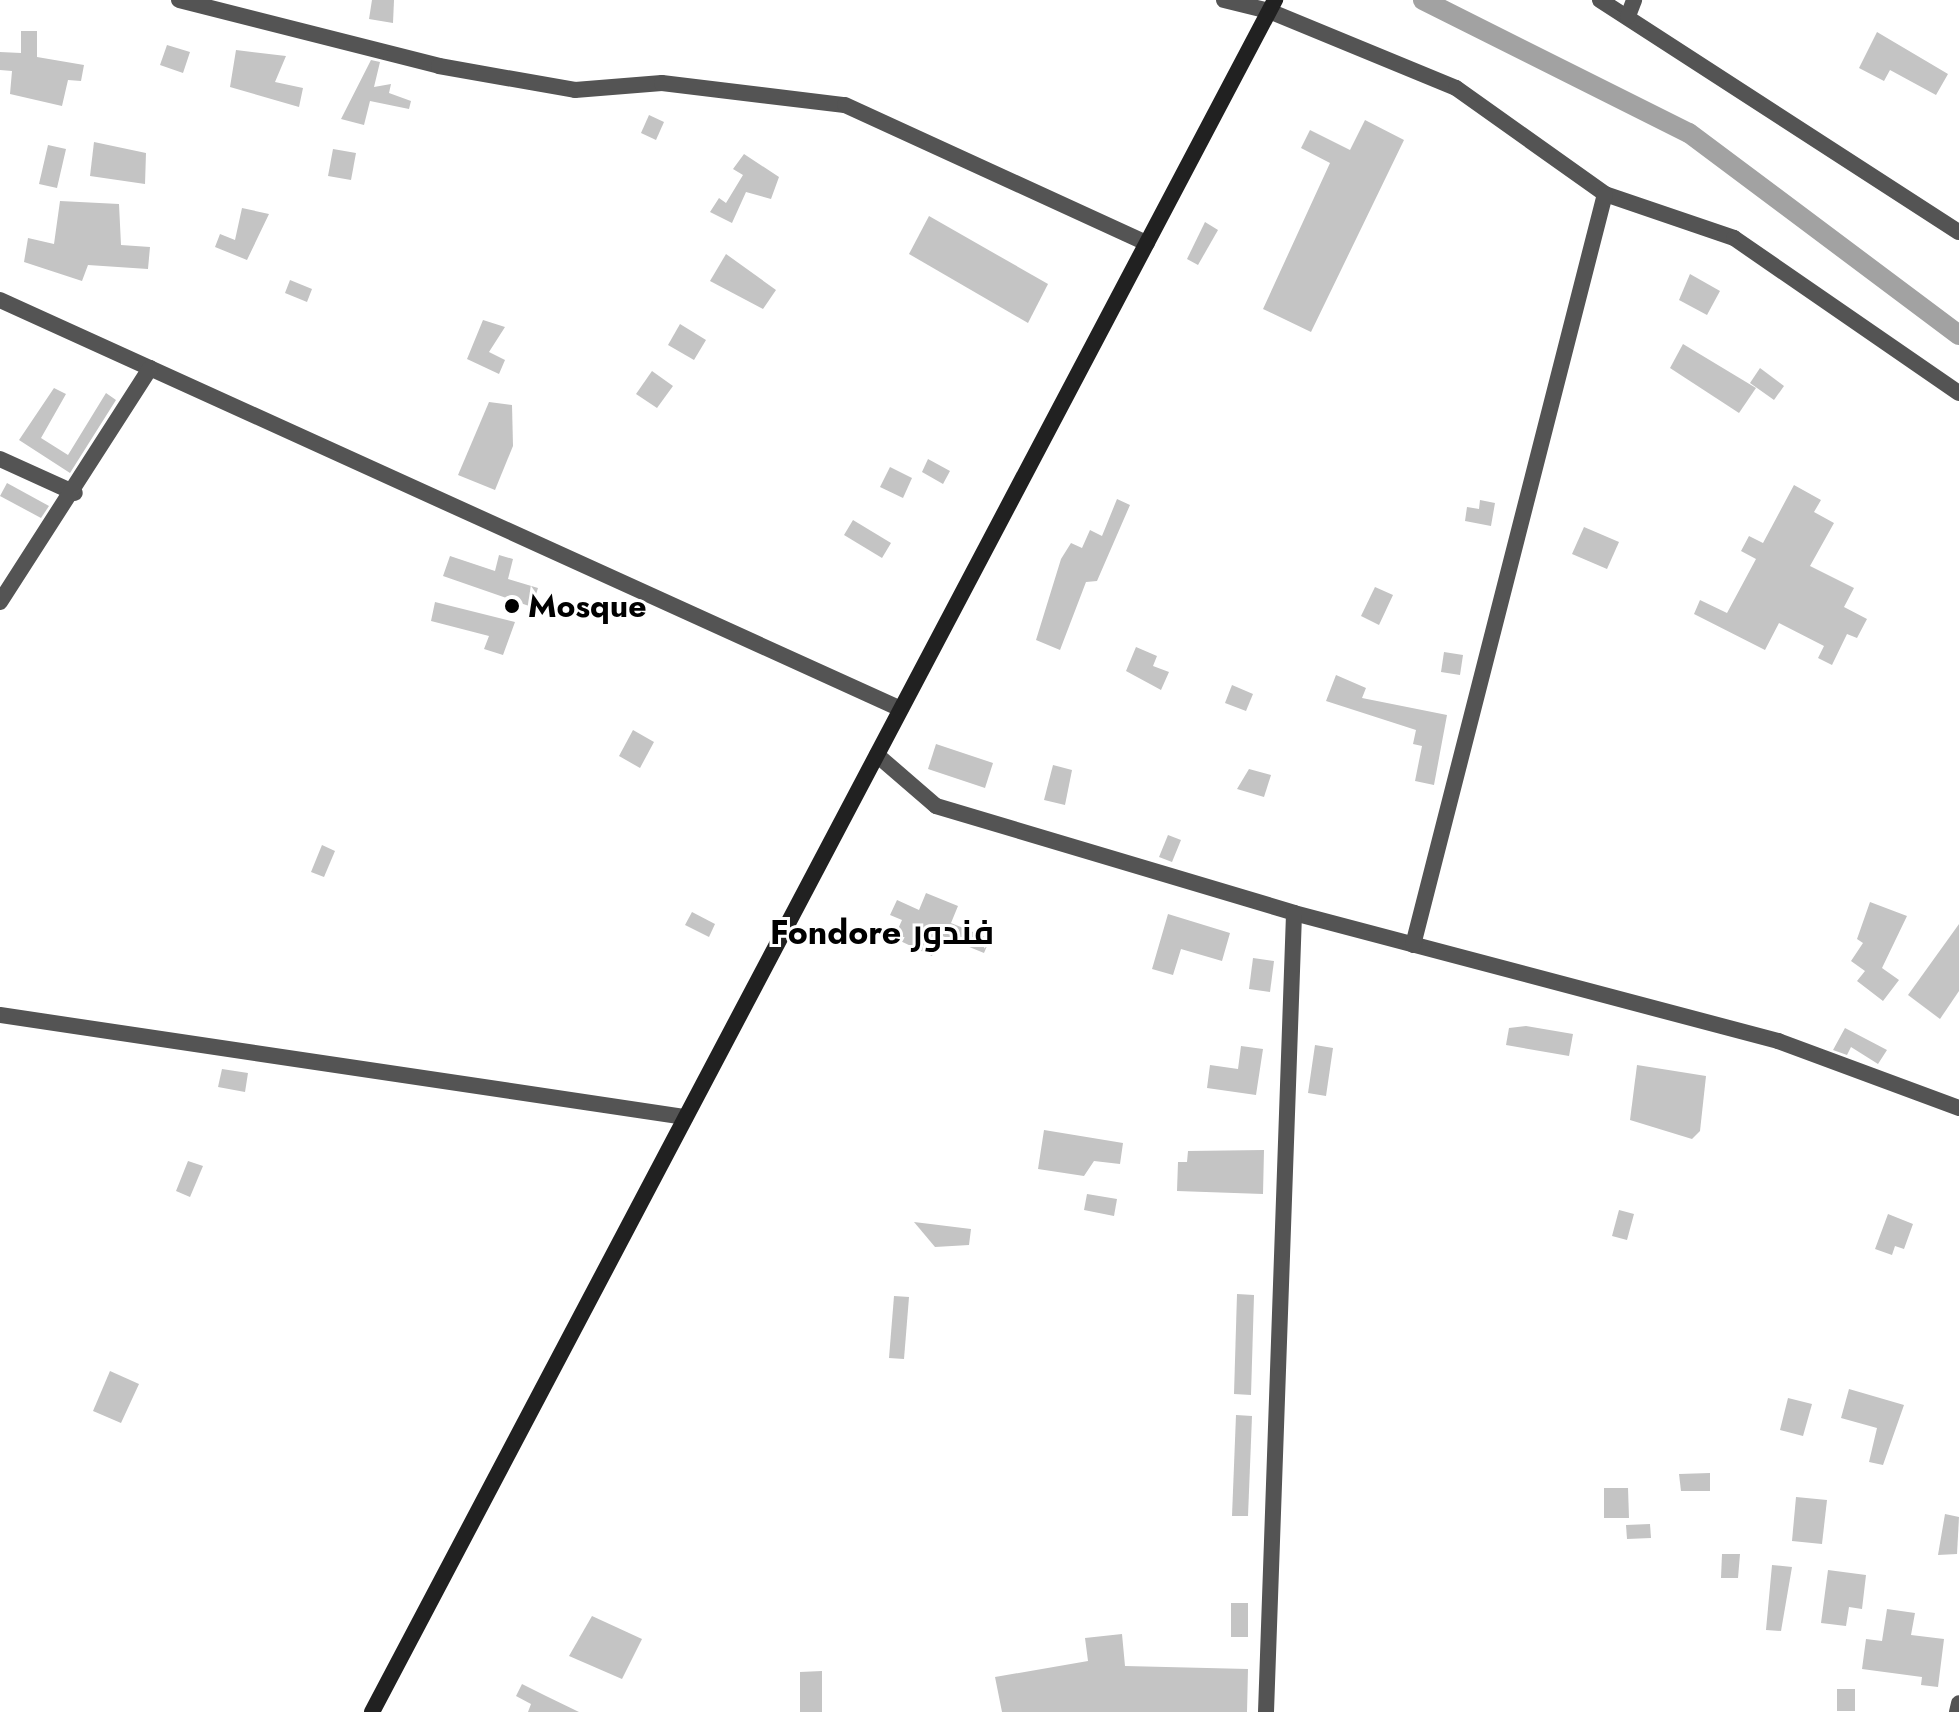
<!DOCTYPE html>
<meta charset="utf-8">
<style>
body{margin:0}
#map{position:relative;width:1959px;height:1712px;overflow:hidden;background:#fff;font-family:Jost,Cairo,sans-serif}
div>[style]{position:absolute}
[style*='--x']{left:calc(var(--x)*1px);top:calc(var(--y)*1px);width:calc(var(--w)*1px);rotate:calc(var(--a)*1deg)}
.canal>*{height:20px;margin:-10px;padding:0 10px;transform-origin:10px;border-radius:10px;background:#a2a2a2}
.building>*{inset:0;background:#c4c4c4}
.street>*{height:16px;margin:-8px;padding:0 8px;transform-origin:8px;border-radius:8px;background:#545454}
.secondary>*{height:16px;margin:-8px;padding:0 8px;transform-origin:8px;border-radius:8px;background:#212121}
.dots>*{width:22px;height:22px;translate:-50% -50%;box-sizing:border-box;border:4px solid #fff;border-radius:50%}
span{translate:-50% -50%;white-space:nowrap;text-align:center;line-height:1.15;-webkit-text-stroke:6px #fff;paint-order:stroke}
.poi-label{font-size:32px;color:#000;font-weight:700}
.left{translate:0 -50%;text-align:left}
.neighbourhood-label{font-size:34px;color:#000;font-weight:700}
</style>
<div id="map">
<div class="canal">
<div style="--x:1423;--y:0;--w:297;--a:26.6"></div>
<div style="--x:1689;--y:133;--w:337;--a:36.8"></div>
</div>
<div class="building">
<div style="clip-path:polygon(372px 0,394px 0,393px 23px,369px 19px)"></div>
<div style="clip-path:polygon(21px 31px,37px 31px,37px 57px,84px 65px,81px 81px,68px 80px,62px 106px,10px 94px,12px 71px,0 70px,0 52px,21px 53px)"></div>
<div style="clip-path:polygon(1877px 32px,1948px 74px,1936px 95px,1890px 70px,1884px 81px,1859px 68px)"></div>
<div style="clip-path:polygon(167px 45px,190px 52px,183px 73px,160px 65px)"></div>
<div style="clip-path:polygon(236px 50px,286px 56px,275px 82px,303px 88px,299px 107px,230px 87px)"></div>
<div style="clip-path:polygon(371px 60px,380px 62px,374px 87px,391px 84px,389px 93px,411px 101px,409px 109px,370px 101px,364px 125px,341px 119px)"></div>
<div style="clip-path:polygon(649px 115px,664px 122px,656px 140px,641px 133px)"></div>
<div style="clip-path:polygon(1365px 120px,1404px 140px,1311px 332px,1263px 309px,1330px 163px,1301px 148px,1310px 130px,1350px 150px)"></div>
<div style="clip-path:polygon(94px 142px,146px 153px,145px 184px,90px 176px)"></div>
<div style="clip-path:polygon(48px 145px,66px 149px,57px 188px,39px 184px)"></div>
<div style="clip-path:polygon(333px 149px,356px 153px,351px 180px,328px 176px)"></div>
<div style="clip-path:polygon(744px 154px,779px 177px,771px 199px,746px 192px,732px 223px,710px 212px,719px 198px,726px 203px,743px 175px,733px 169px)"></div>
<div style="clip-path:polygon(60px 201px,119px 204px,121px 245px,150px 247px,148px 269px,88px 265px,82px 281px,24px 262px,28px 238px,54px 244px)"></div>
<div style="clip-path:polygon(242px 208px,269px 214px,247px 260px,215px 247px,220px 234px,235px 240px)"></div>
<div style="clip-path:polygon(929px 216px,1048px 284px,1028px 323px,909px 254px)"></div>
<div style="clip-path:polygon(1205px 222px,1218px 230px,1198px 265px,1187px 259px)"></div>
<div style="clip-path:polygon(726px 254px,776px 290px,763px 309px,710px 281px)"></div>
<div style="clip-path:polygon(1690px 274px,1720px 291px,1707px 315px,1679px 300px)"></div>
<div style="clip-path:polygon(290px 280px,312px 289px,307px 302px,285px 293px)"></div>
<div style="clip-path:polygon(483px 320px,505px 327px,489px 352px,505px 360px,499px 374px,467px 359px)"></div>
<div style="clip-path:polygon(680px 324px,706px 340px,694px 360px,668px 345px)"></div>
<div style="clip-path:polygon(1683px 344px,1756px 388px,1739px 413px,1670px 368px)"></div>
<div style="clip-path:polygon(1760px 368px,1784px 386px,1774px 400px,1750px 383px)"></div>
<div style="clip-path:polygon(652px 371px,673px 386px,657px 408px,636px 394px)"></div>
<div style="clip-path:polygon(54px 388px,66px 394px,41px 438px,68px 455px,106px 393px,116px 400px,70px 473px,19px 440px)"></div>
<div style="clip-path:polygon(489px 402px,512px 405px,513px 446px,495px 490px,458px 475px)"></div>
<div style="clip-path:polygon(928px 459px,950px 471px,943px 484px,922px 472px)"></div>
<div style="clip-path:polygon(890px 467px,912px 478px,903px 498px,880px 487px)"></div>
<div style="clip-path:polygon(7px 483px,49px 506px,41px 518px,0 496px)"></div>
<div style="clip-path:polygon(1794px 485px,1821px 500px,1814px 512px,1834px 523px,1810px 566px,1854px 588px,1844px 607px,1867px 619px,1857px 638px,1847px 634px,1832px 665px,1818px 658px,1824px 646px,1779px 623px,1765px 650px,1694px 614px,1700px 600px,1727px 613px,1756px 559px,1741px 551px,1749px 536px,1763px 543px)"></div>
<div style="clip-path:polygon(1117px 499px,1130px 505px,1097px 581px,1086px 582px,1060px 650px,1036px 640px,1061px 559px,1071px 543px,1082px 548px,1090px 530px,1102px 536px)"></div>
<div style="clip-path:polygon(1480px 500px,1495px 503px,1491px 526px,1465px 521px,1467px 507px,1479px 509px)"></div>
<div style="clip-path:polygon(853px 520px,891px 543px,882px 558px,844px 535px)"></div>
<div style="clip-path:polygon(1584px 527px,1619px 542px,1607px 569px,1572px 554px)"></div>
<div style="clip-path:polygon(499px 555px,513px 559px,508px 579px,538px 588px,532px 607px,443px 576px,450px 556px,495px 571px)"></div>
<div style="clip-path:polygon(1375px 587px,1393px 595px,1379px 625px,1361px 616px)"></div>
<div style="clip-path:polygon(435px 602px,515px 622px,503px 655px,484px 649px,489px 636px,431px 621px)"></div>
<div style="clip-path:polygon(1136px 647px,1157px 656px,1153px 666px,1169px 672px,1161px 690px,1126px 671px)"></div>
<div style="clip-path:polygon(1444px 652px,1463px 655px,1460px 675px,1441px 672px)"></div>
<div style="clip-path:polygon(1336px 675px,1366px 688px,1362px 698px,1447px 715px,1434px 785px,1415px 781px,1422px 746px,1413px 744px,1416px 730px,1326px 701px)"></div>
<div style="clip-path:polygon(1232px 685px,1253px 694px,1246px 711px,1225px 703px)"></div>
<div style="clip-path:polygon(633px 730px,654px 742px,640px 768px,619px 756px)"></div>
<div style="clip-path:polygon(936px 744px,993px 763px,985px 788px,928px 769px)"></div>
<div style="clip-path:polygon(1053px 765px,1072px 770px,1065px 805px,1044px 800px)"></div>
<div style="clip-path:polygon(1249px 769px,1271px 775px,1264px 797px,1237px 789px)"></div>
<div style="clip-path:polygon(1168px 835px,1181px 840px,1172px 862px,1159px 857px)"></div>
<div style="clip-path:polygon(322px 845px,335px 851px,324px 877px,311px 872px)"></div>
<div style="clip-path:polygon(926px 893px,958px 906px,951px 923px,990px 939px,984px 953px,940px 935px,932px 956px,894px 938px,902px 920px,890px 915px,897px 900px,919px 910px)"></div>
<div style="clip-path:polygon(1870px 902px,1907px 916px,1882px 968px,1899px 980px,1883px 1001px,1857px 981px,1865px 971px,1851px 961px,1863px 943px,1857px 939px)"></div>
<div style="clip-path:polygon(692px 912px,715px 924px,709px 937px,685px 925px)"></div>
<div style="clip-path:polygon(1168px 914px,1230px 933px,1222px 961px,1181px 949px,1173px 975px,1152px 969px)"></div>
<div style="clip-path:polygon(1959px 924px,1959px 991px,1940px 1019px,1908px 995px)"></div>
<div style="clip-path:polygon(1253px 958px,1274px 961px,1270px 992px,1249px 989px)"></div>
<div style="clip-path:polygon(1526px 1026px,1573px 1034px,1569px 1056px,1506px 1045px,1509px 1028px)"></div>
<div style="clip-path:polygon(1845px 1028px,1887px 1050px,1878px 1064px,1851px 1047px,1847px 1055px,1833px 1050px)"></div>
<div style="clip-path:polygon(1315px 1045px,1333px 1048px,1326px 1096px,1308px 1093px)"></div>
<div style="clip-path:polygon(1241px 1046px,1263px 1049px,1256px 1095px,1207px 1088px,1210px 1065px,1238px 1069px)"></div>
<div style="clip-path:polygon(1637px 1065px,1706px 1076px,1700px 1131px,1692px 1139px,1630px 1120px)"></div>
<div style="clip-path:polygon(222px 1069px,248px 1073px,245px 1092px,218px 1087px)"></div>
<div style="clip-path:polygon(1044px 1130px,1123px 1143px,1120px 1164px,1094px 1161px,1084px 1176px,1038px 1169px)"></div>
<div style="clip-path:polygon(1264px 1150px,1263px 1194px,1177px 1191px,1178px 1162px,1187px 1162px,1188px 1151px)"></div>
<div style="clip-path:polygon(188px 1161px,203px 1166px,190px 1197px,176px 1191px)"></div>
<div style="clip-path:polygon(1087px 1194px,1117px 1199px,1114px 1216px,1084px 1210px)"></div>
<div style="clip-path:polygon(1619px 1210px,1634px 1214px,1627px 1240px,1612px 1236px)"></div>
<div style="clip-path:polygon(1888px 1214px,1913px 1224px,1904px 1249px,1895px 1246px,1892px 1255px,1875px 1249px)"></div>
<div style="clip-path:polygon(914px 1222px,971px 1229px,969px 1245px,935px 1247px)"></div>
<div style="clip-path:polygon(1237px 1294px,1254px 1295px,1251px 1395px,1234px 1394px)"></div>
<div style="clip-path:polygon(894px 1296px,909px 1297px,904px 1359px,889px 1358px)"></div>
<div style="clip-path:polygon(110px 1371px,139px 1384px,121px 1423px,93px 1411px)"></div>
<div style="clip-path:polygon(1849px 1389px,1904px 1405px,1883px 1465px,1869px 1462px,1877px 1428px,1841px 1418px)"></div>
<div style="clip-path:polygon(1788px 1398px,1812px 1404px,1803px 1436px,1780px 1430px)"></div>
<div style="clip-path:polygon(1236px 1415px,1252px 1416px,1248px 1516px,1232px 1516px)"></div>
<div style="clip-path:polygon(1710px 1473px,1710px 1491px,1681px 1491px,1679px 1474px)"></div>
<div style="clip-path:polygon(1604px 1488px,1628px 1488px,1629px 1518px,1604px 1518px)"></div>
<div style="clip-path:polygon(1796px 1497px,1827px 1500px,1822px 1544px,1792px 1541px)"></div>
<div style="clip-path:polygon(1945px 1514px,1959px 1517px,1957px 1554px,1938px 1555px)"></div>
<div style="clip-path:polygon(1650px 1524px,1651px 1538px,1627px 1539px,1626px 1525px)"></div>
<div style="clip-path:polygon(1722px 1554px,1740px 1554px,1738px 1578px,1721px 1578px)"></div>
<div style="clip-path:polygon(1772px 1565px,1792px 1567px,1781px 1631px,1766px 1630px)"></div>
<div style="clip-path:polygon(1828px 1570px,1866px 1575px,1862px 1609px,1849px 1607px,1846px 1626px,1821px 1623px)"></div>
<div style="clip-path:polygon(1231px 1603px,1248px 1603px,1248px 1637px,1231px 1637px)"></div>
<div style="clip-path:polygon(1887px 1609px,1915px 1613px,1911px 1635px,1944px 1639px,1938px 1687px,1921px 1685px,1922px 1677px,1862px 1669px,1866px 1639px,1882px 1641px)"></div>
<div style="clip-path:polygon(592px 1616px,642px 1639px,622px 1679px,569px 1656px)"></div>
<div style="clip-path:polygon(1122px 1634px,1125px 1666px,1248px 1669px,1247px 1712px,1002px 1712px,995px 1677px,1088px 1661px,1085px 1638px)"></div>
<div style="clip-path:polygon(822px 1671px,822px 1712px,800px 1712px,800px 1672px)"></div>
<div style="clip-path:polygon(522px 1684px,546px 1696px,579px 1712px,528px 1712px,531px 1704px,516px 1696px)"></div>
<div style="clip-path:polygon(1837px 1689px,1855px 1689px,1855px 1711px,1837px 1711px)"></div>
</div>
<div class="street">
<div style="--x:179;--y:0;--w:268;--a:14.2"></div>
<div style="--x:439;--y:66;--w:138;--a:10"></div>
<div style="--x:575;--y:90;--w:87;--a:-4.6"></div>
<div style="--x:662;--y:83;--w:184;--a:6.9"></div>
<div style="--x:845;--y:105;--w:332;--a:24.6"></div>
<div style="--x:1224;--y:0;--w:46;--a:13.7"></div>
<div style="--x:1269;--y:11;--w:202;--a:22.4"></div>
<div style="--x:1456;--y:88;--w:183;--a:35.4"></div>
<div style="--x:1605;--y:194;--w:136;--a:18.8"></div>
<div style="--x:1734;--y:238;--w:273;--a:34.6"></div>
<div style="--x:1600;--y:0;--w:427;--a:32.9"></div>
<div style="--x:1628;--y:16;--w:17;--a:-69"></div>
<div style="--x:0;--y:300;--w:989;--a:24.42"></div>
<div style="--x:0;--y:459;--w:82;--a:24.4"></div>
<div style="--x:0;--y:602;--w:278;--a:-57.3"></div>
<div style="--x:877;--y:755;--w:78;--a:40.8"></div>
<div style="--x:936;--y:806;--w:374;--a:16.6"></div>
<div style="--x:1294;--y:913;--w:501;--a:14.81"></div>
<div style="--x:1778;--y:1041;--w:193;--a:20.3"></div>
<div style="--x:1413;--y:945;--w:775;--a:-75.66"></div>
<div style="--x:0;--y:1015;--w:693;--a:8.47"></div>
<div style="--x:1266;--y:1712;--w:799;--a:-87.99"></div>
<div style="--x:1957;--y:1712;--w:9;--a:-77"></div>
</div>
<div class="secondary">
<div style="--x:372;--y:1712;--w:1936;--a:-62.19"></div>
</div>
<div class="dots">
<div style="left:512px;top:606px;background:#000"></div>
</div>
<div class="poi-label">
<span class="left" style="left:528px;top:606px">Mosque</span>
</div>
<div class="neighbourhood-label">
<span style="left:882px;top:933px">Fondore فندور</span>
</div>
</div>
